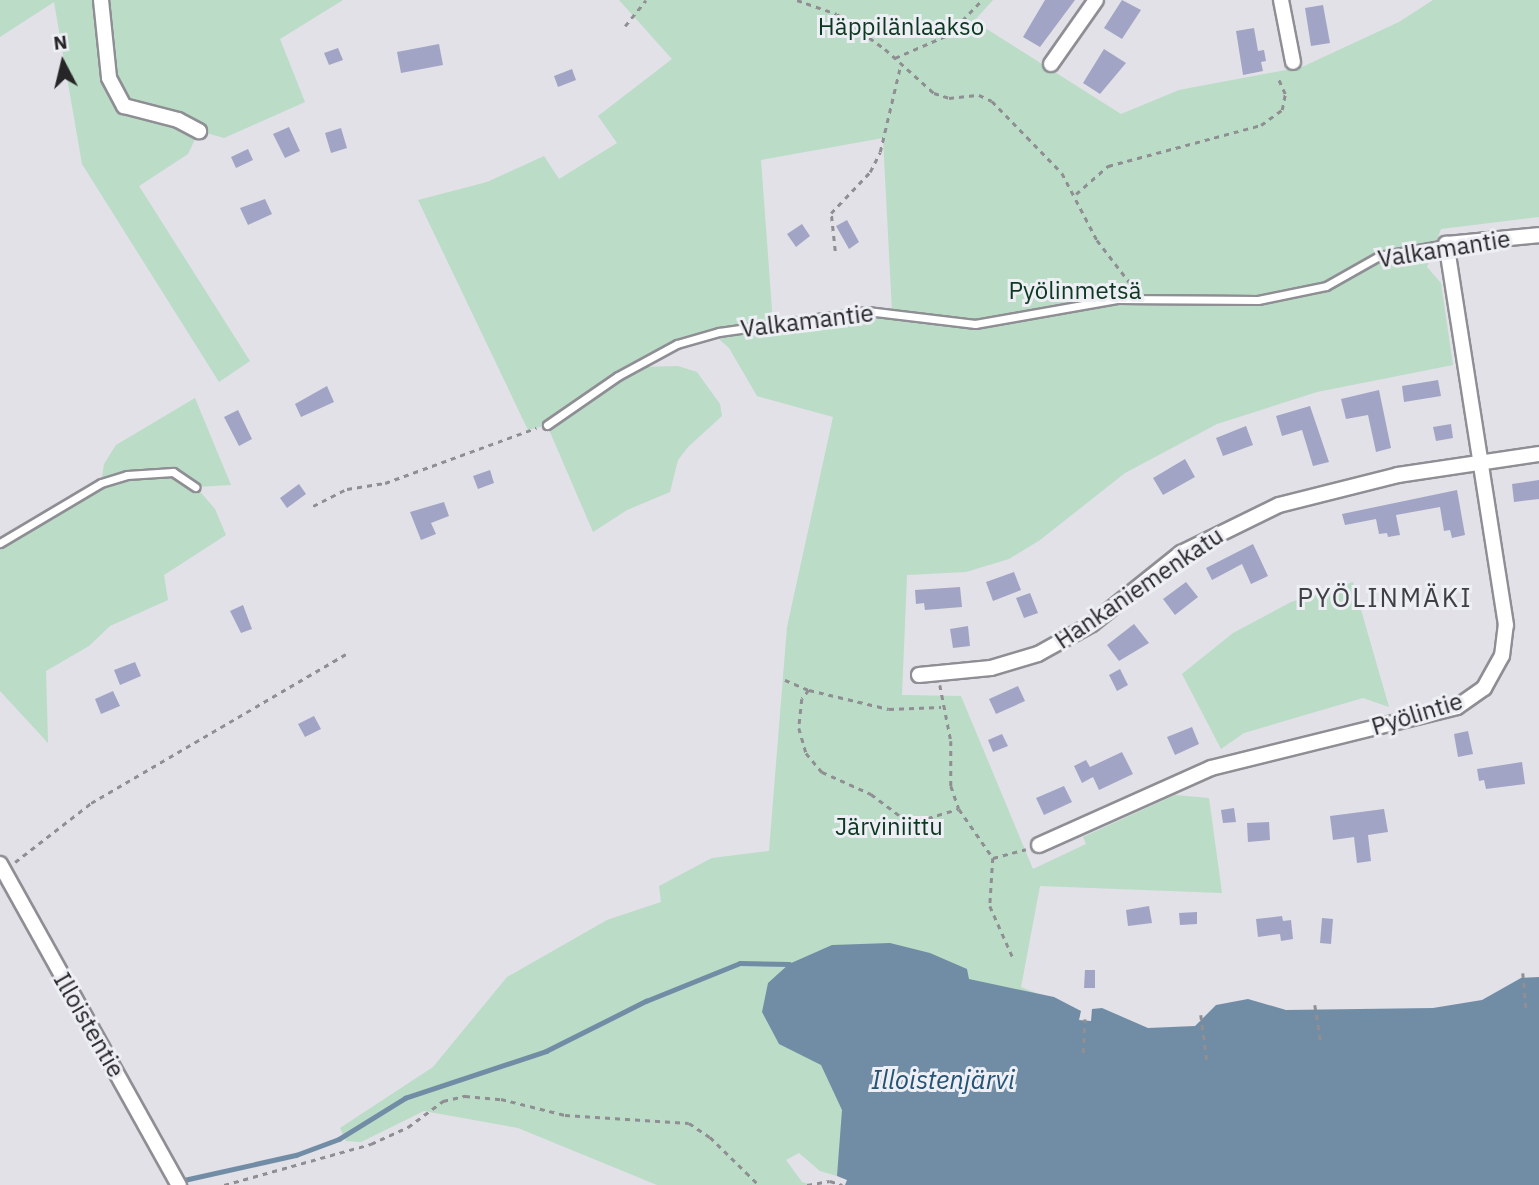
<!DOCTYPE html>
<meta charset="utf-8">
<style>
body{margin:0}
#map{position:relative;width:1539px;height:1185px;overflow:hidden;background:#e1e1e7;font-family:"IBM Plex Sans",sans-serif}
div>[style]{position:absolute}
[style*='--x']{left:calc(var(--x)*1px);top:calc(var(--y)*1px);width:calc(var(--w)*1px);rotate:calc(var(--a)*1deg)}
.green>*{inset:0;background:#bbdcc6}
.water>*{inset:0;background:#718da5}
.stream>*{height:4.5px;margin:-2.25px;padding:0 2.25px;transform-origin:2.25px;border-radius:2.25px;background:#718da5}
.building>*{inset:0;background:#a2a4c6}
.path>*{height:2.5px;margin-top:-1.25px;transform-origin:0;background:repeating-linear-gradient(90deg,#8e8e93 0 5px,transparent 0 10px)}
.roads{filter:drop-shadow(2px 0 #8e8e94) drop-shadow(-2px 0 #8e8e94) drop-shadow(0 2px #8e8e94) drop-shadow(0 -2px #8e8e94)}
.lane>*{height:7px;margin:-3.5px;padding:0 3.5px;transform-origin:3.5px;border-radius:3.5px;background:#fff}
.street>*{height:14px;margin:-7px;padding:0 7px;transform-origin:7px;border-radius:7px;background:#fff}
span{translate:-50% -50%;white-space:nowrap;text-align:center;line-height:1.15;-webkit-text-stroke:6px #eeeff5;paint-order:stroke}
.park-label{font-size:24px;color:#0d3821}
.street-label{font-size:24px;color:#262628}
.neighbourhood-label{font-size:26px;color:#3f4044;letter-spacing:2px}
.water-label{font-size:26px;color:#245376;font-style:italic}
.north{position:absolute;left:28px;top:28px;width:70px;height:70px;-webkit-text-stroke:5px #eeeff5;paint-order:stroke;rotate:353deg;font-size:19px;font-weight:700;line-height:28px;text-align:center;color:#262628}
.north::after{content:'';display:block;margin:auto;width:24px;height:32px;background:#262628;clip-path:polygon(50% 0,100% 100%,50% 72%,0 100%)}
</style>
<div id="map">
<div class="green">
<div style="clip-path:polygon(0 0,343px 0,280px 39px,305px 102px,224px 138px,199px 131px,188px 154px,139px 186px,250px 361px,219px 382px,82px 164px,54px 2px,0 37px)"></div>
<div style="clip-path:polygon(evenodd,619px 0,993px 0,974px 21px,1121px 114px,1179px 90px,1302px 67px,1399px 22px,1433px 0,1539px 0,1539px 217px,1441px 229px,1427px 267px,1441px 283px,1453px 365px,1317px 392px,1217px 424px,1125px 473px,1040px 540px,1009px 559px,966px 572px,907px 575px,902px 695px,961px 696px,1033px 869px,1086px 844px,1083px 837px,1175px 795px,1209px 798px,1222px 893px,1040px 886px,1021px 987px,1081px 1011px,837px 1176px,820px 1171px,799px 1153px,786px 1160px,802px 1182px,812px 1185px,657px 1185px,518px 1128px,424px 1111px,361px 1142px,346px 1141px,340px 1128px,433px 1067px,507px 977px,607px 920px,661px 902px,659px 886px,712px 858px,769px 851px,787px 627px,833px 417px,757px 396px,729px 348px,718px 338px,703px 335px,637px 367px,678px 366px,697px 372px,720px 404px,722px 416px,688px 447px,678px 460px,670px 492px,627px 510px,593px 532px,547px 425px,528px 430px,418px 200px,487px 182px,544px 156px,559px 179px,617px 143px,598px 116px,672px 59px,619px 0,883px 138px,892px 311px,773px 324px,761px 160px,883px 138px)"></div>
<div style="clip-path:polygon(195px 398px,231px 485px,196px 487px,215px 509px,226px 535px,164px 575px,168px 600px,110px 626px,89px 646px,46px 671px,48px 743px,0 691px,0 543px,101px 483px,104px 464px,116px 445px)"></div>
<div style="clip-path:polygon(1353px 582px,1389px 707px,1363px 698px,1244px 733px,1221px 749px,1182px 674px,1233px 633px,1291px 602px)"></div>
</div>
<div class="water">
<div style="clip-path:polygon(890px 943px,930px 953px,967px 969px,969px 979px,1054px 997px,1081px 1011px,1079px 1020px,1091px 1021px,1092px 1009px,1102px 1008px,1148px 1028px,1195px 1026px,1216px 1005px,1248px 999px,1286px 1010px,1433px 1008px,1482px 1000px,1521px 978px,1539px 977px,1539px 1185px,845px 1185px,847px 1180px,837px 1176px,842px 1110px,821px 1065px,779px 1044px,762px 1012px,768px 983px,789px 964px,832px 945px)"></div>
</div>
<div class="stream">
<div style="--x:184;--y:1180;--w:115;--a:-12.6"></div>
<div style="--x:296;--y:1155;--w:46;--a:-20.4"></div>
<div style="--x:339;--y:1139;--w:78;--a:-31.8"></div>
<div style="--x:405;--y:1098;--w:149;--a:-18.4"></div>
<div style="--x:546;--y:1051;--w:112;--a:-26.6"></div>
<div style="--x:646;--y:1001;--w:101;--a:-22"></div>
<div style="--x:740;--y:963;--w:49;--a:1.2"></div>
</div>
<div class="building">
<div style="clip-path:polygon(1045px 0,1075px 0,1040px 47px,1023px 37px)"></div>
<div style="clip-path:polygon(1122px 0,1141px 10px,1122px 39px,1104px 28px)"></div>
<div style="clip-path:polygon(1323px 5px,1330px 43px,1311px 46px,1305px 8px)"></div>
<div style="clip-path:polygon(1254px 28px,1258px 51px,1264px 50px,1266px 61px,1261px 62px,1263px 71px,1243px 75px,1236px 31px)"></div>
<div style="clip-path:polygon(439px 44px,443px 65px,401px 73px,397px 52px)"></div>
<div style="clip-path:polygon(338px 48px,343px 60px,329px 65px,324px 53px)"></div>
<div style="clip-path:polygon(1104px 49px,1126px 63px,1100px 94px,1083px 83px)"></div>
<div style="clip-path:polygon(572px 69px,576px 80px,558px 87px,554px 76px)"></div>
<div style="clip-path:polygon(289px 127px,300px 151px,285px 158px,273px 134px)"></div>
<div style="clip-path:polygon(341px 128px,347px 148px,331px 153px,325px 133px)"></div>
<div style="clip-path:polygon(248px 149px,253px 160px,236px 168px,231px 157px)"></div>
<div style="clip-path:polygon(265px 199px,272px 214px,248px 225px,240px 208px)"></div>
<div style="clip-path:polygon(847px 220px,859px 242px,849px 249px,836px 226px)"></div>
<div style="clip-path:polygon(802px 224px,810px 236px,796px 247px,787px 234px)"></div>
<div style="clip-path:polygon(1438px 380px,1441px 396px,1404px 402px,1402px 386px)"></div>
<div style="clip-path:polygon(327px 386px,334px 402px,301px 417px,295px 404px)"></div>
<div style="clip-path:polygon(1379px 390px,1391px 448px,1376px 452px,1368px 415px,1346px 419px,1341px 399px)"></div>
<div style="clip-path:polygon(1310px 406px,1329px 462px,1313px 466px,1302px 430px,1282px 436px,1276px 416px)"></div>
<div style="clip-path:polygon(238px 410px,252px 439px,239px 446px,224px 417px)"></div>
<div style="clip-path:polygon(1451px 424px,1453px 438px,1436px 441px,1433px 427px)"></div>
<div style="clip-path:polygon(1246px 426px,1253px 445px,1223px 456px,1216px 438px)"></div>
<div style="clip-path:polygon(1185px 459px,1195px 477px,1163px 495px,1153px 478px)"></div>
<div style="clip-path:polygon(490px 470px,494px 483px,478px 489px,473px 476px)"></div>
<div style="clip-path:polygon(1539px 480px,1539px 499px,1514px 502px,1512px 484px)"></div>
<div style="clip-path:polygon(299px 484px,306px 494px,287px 508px,280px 498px)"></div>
<div style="clip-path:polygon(1457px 490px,1465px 535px,1452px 538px,1450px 530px,1444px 531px,1440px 507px,1396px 515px,1400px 535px,1388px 537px,1387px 533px,1379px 534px,1376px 519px,1345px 525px,1342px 514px)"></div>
<div style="clip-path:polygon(444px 502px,449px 516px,431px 523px,436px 534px,421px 540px,410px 512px)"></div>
<div style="clip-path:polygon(1253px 544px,1268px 576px,1251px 584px,1242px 564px,1212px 580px,1206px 568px)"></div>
<div style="clip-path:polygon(1014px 572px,1021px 590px,993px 601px,986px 582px)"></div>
<div style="clip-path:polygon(1186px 582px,1198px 597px,1175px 615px,1163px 599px)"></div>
<div style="clip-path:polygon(960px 587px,962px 607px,925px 610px,924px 603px,916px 604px,915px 590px)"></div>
<div style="clip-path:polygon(1030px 593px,1038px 613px,1024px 618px,1016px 598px)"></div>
<div style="clip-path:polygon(243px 605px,252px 629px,241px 633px,230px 611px)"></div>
<div style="clip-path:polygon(1134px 624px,1149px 643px,1119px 661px,1107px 645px)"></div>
<div style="clip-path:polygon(968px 626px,970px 646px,953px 648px,950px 629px)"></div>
<div style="clip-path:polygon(135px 662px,141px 676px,120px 685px,114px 670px)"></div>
<div style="clip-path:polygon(1120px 669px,1128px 685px,1117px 691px,1109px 675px)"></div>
<div style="clip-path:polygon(1018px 686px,1025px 701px,996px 714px,989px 699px)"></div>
<div style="clip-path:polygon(113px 691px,120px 706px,101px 714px,95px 699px)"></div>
<div style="clip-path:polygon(314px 716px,321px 729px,305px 737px,298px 724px)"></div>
<div style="clip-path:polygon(1192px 727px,1199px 744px,1175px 755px,1167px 737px)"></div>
<div style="clip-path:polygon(1468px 731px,1473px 754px,1458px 757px,1454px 734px)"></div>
<div style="clip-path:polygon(1002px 734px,1008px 746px,993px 752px,988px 740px)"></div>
<div style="clip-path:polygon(1122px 752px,1133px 774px,1099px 790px,1093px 777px,1082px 783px,1074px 766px,1086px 760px,1090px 767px)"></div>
<div style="clip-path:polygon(1522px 762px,1525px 784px,1486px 789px,1484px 780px,1479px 781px,1477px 769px)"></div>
<div style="clip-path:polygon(1064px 786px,1072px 802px,1044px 815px,1036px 798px)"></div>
<div style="clip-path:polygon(1234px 808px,1236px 822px,1223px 823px,1221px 810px)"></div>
<div style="clip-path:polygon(1384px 809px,1388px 832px,1368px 835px,1371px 861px,1357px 863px,1354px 837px,1333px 840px,1330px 816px)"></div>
<div style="clip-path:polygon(1269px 822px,1270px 840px,1248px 842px,1247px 823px)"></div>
<div style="clip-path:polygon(1149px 906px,1152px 923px,1128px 926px,1126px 910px)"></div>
<div style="clip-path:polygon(1197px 912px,1197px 924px,1180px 925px,1179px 913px)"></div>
<div style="clip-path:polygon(1282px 916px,1283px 921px,1291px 920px,1293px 939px,1281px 941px,1280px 934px,1258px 937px,1256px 919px)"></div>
<div style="clip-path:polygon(1322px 918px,1333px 919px,1331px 944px,1320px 943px)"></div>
<div style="clip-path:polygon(1085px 970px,1095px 970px,1095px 988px,1084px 988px)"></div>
</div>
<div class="path">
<div style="--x:797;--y:0;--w:42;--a:19.3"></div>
<div style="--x:837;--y:14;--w:59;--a:36.1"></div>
<div style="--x:885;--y:49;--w:66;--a:41.9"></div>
<div style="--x:934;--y:93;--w:16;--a:18"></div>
<div style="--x:949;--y:98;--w:30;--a:-6"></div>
<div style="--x:979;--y:95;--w:14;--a:25"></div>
<div style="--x:992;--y:101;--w:100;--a:45.8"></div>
<div style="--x:1062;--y:173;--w:76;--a:62.4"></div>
<div style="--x:1097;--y:240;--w:61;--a:52.4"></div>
<div style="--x:625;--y:26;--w:33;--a:-51"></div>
<div style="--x:895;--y:58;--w:58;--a:-23.5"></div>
<div style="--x:948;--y:35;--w:49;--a:-45.8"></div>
<div style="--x:1076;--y:194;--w:43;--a:-41.2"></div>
<div style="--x:1108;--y:166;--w:158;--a:-15"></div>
<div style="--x:1261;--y:125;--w:26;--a:-36"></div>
<div style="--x:1282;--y:110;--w:16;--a:-79"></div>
<div style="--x:1285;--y:94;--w:17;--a:-114"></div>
<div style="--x:835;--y:251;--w:38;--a:-96"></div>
<div style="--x:831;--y:213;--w:57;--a:-46.4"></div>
<div style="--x:870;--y:172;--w:22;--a:-63"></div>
<div style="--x:880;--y:152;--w:91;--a:-76.7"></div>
<div style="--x:313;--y:506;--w:38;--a:-27"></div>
<div style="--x:347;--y:489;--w:38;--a:-9"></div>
<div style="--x:385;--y:483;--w:161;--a:-20"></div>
<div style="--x:785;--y:680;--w:26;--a:23"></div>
<div style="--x:809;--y:690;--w:82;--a:13.4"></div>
<div style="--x:889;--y:709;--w:52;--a:-2.2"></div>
<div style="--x:940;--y:685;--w:57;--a:78.9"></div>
<div style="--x:951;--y:741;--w:45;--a:90"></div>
<div style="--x:951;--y:786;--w:24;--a:71"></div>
<div style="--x:959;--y:809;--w:60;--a:55.2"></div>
<div style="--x:993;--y:858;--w:34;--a:-15"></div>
<div style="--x:809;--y:690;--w:11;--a:128"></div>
<div style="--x:802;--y:699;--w:29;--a:96"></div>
<div style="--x:799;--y:728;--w:26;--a:74"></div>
<div style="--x:806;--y:753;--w:25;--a:50"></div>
<div style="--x:822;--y:772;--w:54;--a:24.2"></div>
<div style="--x:871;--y:794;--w:39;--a:37"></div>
<div style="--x:902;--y:817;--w:16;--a:14"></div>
<div style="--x:918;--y:821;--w:42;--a:-16.7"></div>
<div style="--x:993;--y:858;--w:48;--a:93.6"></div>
<div style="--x:990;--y:906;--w:59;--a:66"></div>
<div style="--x:15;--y:862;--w:96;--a:-37.8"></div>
<div style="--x:91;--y:803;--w:295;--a:-30.3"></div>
<div style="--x:1523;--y:973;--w:37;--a:85"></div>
<div style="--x:1315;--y:1005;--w:39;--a:81"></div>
<div style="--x:1201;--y:1015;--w:45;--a:82.4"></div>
<div style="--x:1083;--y:1053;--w:34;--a:-87"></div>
<div style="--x:224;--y:1185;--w:153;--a:-15.6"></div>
<div style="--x:371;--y:1144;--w:41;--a:-24.7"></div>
<div style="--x:408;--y:1127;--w:44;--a:-36.6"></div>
<div style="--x:443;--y:1101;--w:23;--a:-13"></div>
<div style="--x:465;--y:1096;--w:36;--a:5"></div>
<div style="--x:501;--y:1099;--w:66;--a:14"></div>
<div style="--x:565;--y:1115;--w:124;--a:3.7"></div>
<div style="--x:689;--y:1123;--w:25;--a:34"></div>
<div style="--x:710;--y:1137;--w:69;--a:44.4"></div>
<div style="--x:807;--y:1185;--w:23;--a:-10"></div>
<div style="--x:830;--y:1181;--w:13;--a:18"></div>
</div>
<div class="roads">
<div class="lane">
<div style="--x:547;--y:425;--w:86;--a:-34.6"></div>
<div style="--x:618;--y:376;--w:67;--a:-28.5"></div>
<div style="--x:677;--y:344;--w:44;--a:-15.9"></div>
<div style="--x:719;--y:332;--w:149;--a:-8.1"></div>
<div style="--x:867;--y:311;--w:109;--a:6.9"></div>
<div style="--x:975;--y:324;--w:144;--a:-10"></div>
<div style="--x:1117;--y:299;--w:141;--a:0.4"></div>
<div style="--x:1258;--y:300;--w:69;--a:-11.6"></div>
<div style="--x:1326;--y:286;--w:61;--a:-29.5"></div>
<div style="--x:1379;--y:256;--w:68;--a:-10.2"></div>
<div style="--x:0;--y:543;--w:117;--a:-30.7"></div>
<div style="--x:101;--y:483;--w:27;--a:-17"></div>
<div style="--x:127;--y:475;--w:46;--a:-3.7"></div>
<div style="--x:173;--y:472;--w:27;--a:34"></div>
</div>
<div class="street">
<div style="--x:101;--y:0;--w:78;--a:84.1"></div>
<div style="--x:109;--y:78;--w:32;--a:62"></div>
<div style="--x:124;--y:106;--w:56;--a:14.5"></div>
<div style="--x:178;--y:120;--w:24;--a:28"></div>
<div style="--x:1281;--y:0;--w:63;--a:79"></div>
<div style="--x:1051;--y:64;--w:78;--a:-54.9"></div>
<div style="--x:919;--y:675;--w:72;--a:-5.6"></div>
<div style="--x:991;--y:668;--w:49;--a:-16.6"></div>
<div style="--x:1038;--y:654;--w:62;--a:-29.1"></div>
<div style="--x:1092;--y:624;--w:114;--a:-38.6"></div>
<div style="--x:1181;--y:553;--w:109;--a:-26.1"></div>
<div style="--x:1279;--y:505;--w:123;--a:-14.1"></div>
<div style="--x:1398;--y:475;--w:143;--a:-8.5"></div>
<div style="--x:1039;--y:845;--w:188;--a:-24.1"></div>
<div style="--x:1211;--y:768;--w:253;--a:-13.9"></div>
<div style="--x:1457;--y:707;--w:33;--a:-35"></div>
<div style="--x:1484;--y:688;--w:37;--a:-61"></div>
<div style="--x:1502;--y:656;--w:31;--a:-83"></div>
<div style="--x:1506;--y:625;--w:386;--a:-98.9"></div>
<div style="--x:1446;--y:244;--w:93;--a:-5.5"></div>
<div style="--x:0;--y:864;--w:368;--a:60.9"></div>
</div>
</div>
<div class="park-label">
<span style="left:901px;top:27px">Häppilänlaakso</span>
<span style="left:1075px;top:291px">Pyölinmetsä</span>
<span style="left:889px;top:827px">Järviniittu</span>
</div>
<div class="street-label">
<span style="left:1444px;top:249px;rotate:-9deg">Valkamantie</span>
<span style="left:807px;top:321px;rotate:-7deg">Valkamantie</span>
<span style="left:1139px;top:588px;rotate:-34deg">Hankaniemenkatu</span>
<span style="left:1417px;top:714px;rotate:-17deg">Pyölintie</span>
<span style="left:89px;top:1025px;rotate:60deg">Illoistentie</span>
</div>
<div class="neighbourhood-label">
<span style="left:1385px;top:598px">PYÖLINMÄKI</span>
</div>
<div class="water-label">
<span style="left:943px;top:1080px">Illoistenjärvi</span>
</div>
<div class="north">N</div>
</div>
